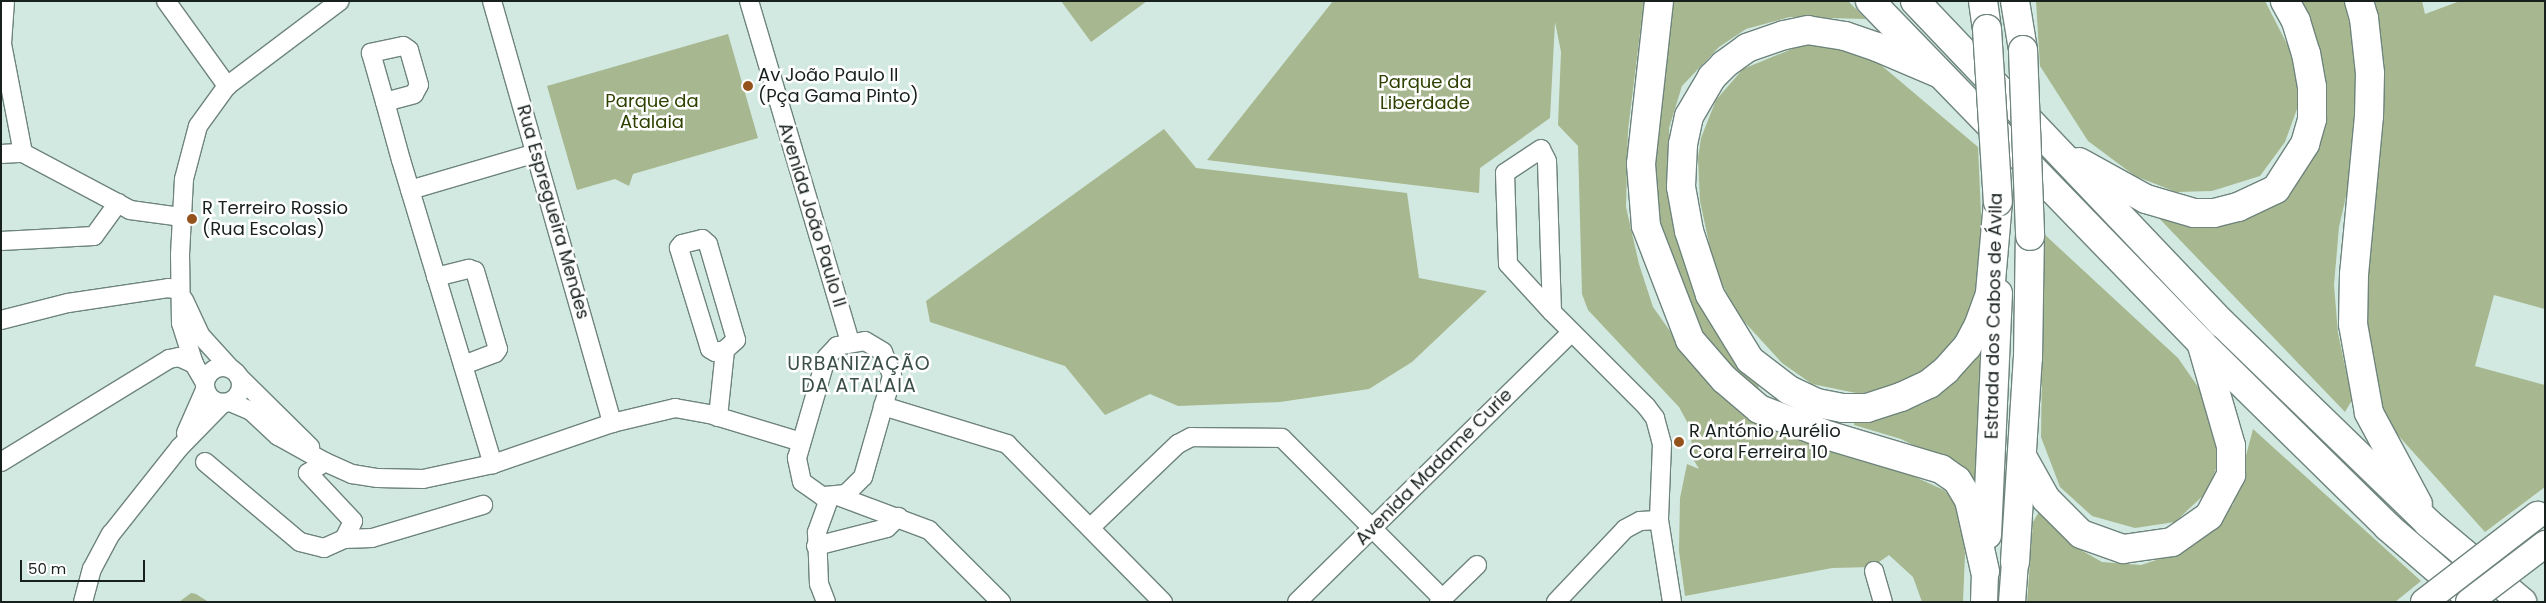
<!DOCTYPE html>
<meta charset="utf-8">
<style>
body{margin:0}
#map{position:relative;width:2546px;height:603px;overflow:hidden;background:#d2e9e1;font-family:Poppins,sans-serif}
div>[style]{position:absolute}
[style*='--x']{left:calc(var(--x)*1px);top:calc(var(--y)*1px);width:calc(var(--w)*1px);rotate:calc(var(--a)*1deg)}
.green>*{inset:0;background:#a7b78f}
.roads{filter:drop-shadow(1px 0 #6e847c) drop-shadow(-1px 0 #6e847c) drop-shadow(0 1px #6e847c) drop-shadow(0 -1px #6e847c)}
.street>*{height:18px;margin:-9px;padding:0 9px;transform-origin:9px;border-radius:9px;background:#fff}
.street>.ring{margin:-9px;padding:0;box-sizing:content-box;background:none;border:18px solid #fff;border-radius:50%}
.secondary>*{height:26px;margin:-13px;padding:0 13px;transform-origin:13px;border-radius:13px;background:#fff}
.highway>*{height:28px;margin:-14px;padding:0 14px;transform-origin:14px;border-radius:14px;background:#fff}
.bridges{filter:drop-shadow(1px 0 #6e847c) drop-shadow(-1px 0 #6e847c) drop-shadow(0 1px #6e847c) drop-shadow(0 -1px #6e847c)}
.secondary-bridge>*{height:26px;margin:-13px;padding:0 13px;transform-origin:13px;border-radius:13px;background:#fff}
.highway-bridge>*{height:28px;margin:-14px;padding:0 14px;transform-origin:14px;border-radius:14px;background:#fff}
.dots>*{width:14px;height:14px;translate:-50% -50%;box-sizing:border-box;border:2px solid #fff;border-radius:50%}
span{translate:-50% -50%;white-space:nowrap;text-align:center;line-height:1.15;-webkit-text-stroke:5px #fff;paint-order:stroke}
.poi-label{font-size:18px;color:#17201d}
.left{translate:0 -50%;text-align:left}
.park-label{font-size:18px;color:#2e4100}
.street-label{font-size:18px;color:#17201d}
.neighbourhood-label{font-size:19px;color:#3b4f48;letter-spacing:1px}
.frame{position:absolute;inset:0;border:2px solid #17201d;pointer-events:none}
.scale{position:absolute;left:20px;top:560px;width:125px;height:22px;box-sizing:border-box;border:2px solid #17201d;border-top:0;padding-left:6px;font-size:15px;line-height:18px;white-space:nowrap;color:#17201d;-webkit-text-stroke:4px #fff;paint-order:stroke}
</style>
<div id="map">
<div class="green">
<div style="clip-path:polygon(1061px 1px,1147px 1px,1091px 42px)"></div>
<div style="clip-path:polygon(1333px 1px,1644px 1px,1628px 130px,1626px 207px,1639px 264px,1653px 307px,1677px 341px,1726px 392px,1944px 490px,1958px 504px,1965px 554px,1963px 602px,1922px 602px,1913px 577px,1889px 555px,1872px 567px,1832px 568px,1685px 596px,1679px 551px,1680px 498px,1687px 464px,1699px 469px,1692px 457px,1691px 429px,1679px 407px,1588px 310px,1582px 294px,1578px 146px,1558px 125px,1561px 52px,1555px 22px,1550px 118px,1480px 168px,1479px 193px,1207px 160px)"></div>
<div style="clip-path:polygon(1667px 1px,1848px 1px,1866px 19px,1790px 17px,1746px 29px,1719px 47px,1682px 86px,1669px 128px,1671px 186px,1757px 375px,1760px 399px,1710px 353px,1676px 282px,1653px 206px,1654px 152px)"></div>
<div style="clip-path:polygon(2036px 1px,2265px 1px,2290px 50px,2299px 77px,2297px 109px,2285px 142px,2260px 176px,2212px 191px,2176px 192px,2135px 176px,2088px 141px,2040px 66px)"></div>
<div style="clip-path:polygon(2297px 1px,2344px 1px,2356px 52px,2358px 108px,2353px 166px,2339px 227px,2334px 285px,2338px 333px,2352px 400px,2345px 412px,2155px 214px,2178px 217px,2301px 175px)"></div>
<div style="clip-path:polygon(2373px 1px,2422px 1px,2425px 14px,2460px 1px,2545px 1px,2545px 309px,2494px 295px,2475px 366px,2545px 385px,2545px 487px,2485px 532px,2387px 423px,2374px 391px,2365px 336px)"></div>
<div style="clip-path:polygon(728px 34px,758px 138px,633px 174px,629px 186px,615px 179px,577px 190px,547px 86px)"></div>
<div style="clip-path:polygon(1804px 44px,1851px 49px,1881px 65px,1978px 147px,1983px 259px,1976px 293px,1964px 326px,1932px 366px,1899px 383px,1861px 394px,1812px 384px,1782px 363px,1739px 316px,1715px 271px,1700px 201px,1698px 158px,1701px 138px,1716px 100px,1743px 69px)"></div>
<div style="clip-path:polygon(1164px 129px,1196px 168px,1407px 193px,1419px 278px,1487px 291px,1412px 362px,1369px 389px,1280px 402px,1178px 406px,1150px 394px,1105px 415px,1065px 366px,930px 322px,926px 301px)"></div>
<div style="clip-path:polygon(2044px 234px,2178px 358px,2203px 394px,2215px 424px,2217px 466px,2208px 491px,2175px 522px,2135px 528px,2092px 516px,2060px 487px,2041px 437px)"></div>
<div style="clip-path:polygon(1984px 347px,1975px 483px,1971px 485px,1937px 457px,1901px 439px,1854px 425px,1855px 416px,1889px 413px,1923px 404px,1946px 388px)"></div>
<div style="clip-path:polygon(2253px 429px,2421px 581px,2395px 602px,2027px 602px,2033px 522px,2040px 510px,2072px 545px,2102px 562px,2141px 565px,2172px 555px,2204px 537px,2202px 531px,2233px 505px)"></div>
<div style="clip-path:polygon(191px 593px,196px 594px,207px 601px,179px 602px)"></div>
</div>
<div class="roads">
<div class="street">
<div style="--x:5;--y:1;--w:43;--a:94"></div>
<div style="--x:2;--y:44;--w:111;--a:79.1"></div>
<div style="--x:166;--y:1;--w:105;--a:54.3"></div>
<div style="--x:492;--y:1;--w:439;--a:74.1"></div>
<div style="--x:749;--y:1;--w:356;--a:73.5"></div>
<div style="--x:385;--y:102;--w:30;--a:-15"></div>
<div style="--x:414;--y:94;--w:10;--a:-61"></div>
<div style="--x:419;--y:85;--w:36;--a:-106"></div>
<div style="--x:409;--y:50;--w:7;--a:-146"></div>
<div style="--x:403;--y:46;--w:33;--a:168"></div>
<div style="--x:371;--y:53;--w:51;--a:74.1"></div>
<div style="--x:385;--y:102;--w:60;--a:74.6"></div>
<div style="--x:401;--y:160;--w:318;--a:73.2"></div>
<div style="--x:1;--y:154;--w:22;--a:-3"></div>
<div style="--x:23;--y:153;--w:121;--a:28"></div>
<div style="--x:130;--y:210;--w:51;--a:7.8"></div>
<div style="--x:410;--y:190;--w:131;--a:-16.4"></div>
<div style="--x:702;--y:239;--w:8;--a:40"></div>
<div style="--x:708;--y:244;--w:100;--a:73.7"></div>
<div style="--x:736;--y:340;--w:15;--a:138"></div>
<div style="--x:725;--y:350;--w:10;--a:169"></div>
<div style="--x:715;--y:352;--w:6;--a:-149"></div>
<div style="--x:710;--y:349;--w:106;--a:-107.1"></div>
<div style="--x:679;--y:248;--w:5;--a:-53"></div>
<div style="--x:682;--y:244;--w:21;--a:-14"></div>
<div style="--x:1;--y:241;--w:93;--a:-3.1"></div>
<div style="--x:94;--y:236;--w:41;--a:-54"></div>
<div style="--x:436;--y:277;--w:34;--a:-14"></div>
<div style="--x:469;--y:269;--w:6;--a:18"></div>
<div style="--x:475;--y:271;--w:81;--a:73.6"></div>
<div style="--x:498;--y:349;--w:5;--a:127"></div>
<div style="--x:495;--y:353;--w:34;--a:159"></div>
<div style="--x:184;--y:300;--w:40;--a:65"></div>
<div style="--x:201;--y:336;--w:45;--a:47.7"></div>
<div style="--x:1552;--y:312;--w:151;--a:-91.9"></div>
<div style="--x:1547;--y:161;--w:13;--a:-117"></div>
<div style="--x:1541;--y:149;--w:43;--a:146.3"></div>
<div style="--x:1505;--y:173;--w:91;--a:88.1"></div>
<div style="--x:1508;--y:264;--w:65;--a:47.5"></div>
<div style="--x:1552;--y:312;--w:133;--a:45"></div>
<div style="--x:1646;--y:406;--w:15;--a:53"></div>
<div style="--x:1655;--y:418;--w:27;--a:75"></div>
<div style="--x:1662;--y:444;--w:76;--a:92.3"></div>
<div style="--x:1659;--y:520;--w:83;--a:81"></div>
<div style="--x:1;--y:320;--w:69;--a:-14.2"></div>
<div style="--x:68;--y:303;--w:101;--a:-8.5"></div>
<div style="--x:168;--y:288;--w:12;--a:9"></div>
<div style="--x:865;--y:341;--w:21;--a:31"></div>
<div style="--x:883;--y:352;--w:26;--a:69"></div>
<div style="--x:892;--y:376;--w:105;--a:106"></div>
<div style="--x:863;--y:477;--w:24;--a:135"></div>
<div style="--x:846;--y:494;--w:24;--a:175"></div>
<div style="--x:822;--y:496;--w:24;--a:-145"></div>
<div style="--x:802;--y:482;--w:25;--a:-102"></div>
<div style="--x:797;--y:458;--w:104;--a:-73.8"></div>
<div style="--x:826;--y:358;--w:16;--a:-47"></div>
<div style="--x:837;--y:346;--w:28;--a:-10"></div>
<div class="ring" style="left:205px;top:367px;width:18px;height:18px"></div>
<div style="--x:239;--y:377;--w:100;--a:44.6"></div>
<div style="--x:205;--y:383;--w:22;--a:-120"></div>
<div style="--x:194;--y:364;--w:43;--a:-107.6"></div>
<div style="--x:181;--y:323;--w:68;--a:-90.8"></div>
<div style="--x:180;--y:255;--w:76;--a:-87"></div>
<div style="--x:184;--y:179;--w:55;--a:-75.2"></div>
<div style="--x:198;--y:126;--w:49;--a:-54.1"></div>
<div style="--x:227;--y:86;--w:141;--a:-37"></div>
<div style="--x:230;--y:402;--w:23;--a:23"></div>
<div style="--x:251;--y:411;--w:37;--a:43"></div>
<div style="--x:278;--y:436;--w:54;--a:29"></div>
<div style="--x:325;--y:462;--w:30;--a:24"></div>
<div style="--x:352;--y:474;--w:26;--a:9"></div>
<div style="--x:378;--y:478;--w:45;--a:1.3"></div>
<div style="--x:423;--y:479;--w:72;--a:-12.1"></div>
<div style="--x:493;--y:464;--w:126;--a:-19"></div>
<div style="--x:612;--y:423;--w:65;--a:-13.4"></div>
<div style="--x:675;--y:408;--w:35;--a:10"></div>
<div style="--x:709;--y:414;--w:96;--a:16.9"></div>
<div style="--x:883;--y:406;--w:130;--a:17"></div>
<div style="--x:1007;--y:444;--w:222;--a:45.4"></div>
<div style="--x:718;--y:417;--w:67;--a:-84"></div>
<div style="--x:186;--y:433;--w:47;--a:-66.2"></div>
<div style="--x:1;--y:462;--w:197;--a:-31.5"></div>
<div style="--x:169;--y:359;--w:10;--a:-11"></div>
<div style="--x:179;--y:357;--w:17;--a:25"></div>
<div style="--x:205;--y:462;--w:124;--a:40.1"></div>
<div style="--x:300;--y:542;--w:25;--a:14"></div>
<div style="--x:324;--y:548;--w:22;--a:-24"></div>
<div style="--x:344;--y:539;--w:20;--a:-63"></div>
<div style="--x:353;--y:521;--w:66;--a:-133.2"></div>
<div style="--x:308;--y:473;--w:20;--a:-33"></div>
<div style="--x:838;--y:496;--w:97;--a:20.5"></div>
<div style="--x:929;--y:530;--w:102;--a:45"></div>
<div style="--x:1091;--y:527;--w:120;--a:-43.7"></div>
<div style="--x:1178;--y:444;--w:15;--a:-28"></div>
<div style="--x:1191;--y:437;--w:91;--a:0.6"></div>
<div style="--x:1282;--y:438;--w:226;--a:45"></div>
<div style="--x:344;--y:539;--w:28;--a:-2"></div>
<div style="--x:372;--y:538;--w:116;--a:-16.6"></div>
<div style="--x:816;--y:546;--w:73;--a:-14.2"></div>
<div style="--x:887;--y:528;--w:16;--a:-45"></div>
<div style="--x:1874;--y:571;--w:32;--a:74"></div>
<div style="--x:83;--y:602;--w:34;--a:-75"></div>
<div style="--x:92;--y:569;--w:40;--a:-62"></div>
<div style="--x:111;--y:534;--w:111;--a:-51.6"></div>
<div style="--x:180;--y:447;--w:62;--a:-45.7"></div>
<div style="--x:826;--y:602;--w:19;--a:-111"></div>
<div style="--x:819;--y:584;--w:52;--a:-92.2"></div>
<div style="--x:817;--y:532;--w:37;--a:-70"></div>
<div style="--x:1297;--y:602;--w:385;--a:-44.5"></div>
<div style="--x:1439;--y:602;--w:53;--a:-44.2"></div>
<div style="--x:1556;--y:602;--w:100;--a:-46.6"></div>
<div style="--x:1625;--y:529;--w:17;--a:-28"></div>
<div style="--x:1640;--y:521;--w:19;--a:-3"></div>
</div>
<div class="secondary">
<div style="--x:1984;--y:602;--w:31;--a:-88"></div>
<div style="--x:2012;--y:602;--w:40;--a:-85.7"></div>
</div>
<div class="highway">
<div style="--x:1659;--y:1;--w:164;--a:96.3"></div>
<div style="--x:1641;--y:164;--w:62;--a:85.4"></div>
<div style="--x:1646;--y:226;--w:122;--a:68.9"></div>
<div style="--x:1690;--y:340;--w:52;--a:48.9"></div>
<div style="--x:1724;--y:379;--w:46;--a:40.6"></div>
<div style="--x:1759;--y:409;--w:76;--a:20.8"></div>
<div style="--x:1830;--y:436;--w:116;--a:16.6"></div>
<div style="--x:1941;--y:469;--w:19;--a:35"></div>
<div style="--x:1957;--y:480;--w:23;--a:59"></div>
<div style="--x:1969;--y:500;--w:73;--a:77.3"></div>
<div style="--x:1870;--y:1;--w:476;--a:45.9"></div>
<div style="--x:2201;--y:343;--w:262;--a:44.5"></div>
<div style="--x:2388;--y:527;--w:115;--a:40.8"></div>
<div style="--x:1915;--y:1;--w:446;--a:46.4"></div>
<div style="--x:2223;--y:324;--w:286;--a:44.1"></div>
<div style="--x:2428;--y:523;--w:123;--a:40"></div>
<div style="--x:1983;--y:1;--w:28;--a:82"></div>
<div style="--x:2015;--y:1;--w:50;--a:80.7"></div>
<div style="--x:2359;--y:1;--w:18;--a:74"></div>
<div style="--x:2364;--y:18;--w:55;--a:83.8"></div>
<div style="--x:2370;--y:73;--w:43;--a:91.3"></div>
<div style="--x:2369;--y:116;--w:159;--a:95.4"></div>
<div style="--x:2354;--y:274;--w:50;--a:91.1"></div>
<div style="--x:2353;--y:324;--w:90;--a:79.8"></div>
<div style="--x:2369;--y:413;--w:103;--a:61.7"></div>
<div style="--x:1940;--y:74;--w:69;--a:-156.8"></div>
<div style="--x:1877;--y:47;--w:34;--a:-161"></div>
<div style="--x:1845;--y:36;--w:37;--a:-171"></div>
<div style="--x:1808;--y:30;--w:25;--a:168"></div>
<div style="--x:1784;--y:35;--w:39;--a:161"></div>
<div style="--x:1747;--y:48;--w:29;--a:144"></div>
<div style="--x:1724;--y:65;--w:17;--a:135"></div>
<div style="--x:1712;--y:77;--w:45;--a:120.5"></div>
<div style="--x:1689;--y:116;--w:29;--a:102"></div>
<div style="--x:1683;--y:144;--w:43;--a:92.7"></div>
<div style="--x:1681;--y:187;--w:45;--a:79.7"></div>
<div style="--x:1689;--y:231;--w:67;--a:71.8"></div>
<div style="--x:1710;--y:295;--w:76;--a:58.4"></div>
<div style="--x:1750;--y:360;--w:49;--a:37.6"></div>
<div style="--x:1789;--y:390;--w:31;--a:25"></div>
<div style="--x:1817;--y:403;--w:26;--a:11"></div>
<div style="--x:1843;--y:408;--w:24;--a:0"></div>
<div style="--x:1867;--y:408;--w:36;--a:-18"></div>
<div style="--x:1901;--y:397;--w:31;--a:-25"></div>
<div style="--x:1929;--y:384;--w:22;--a:-39"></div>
<div style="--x:1946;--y:370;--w:31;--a:-48"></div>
<div style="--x:1967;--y:347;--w:26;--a:-62"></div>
<div style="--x:1979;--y:324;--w:33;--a:-70"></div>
<div style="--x:1990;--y:293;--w:91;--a:-85"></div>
<div style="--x:2079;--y:162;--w:77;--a:28.9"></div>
<div style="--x:2146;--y:199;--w:50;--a:16.3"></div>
<div style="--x:2194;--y:213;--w:20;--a:0"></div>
<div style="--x:2214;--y:213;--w:25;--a:-14"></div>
<div style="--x:2238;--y:207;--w:42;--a:-25.3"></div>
<div style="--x:2276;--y:189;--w:54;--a:-57.2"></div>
<div style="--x:2305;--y:144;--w:26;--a:-74"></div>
<div style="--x:2312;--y:119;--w:32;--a:-90"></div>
<div style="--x:2312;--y:87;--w:34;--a:-100"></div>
<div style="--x:2306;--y:54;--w:34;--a:-107"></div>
<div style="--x:2296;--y:21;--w:23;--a:-119"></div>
<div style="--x:2022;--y:456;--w:49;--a:60.8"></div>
<div style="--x:2046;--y:499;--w:49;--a:45"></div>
<div style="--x:2081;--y:534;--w:45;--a:19.7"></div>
<div style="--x:2123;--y:549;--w:49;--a:-8.1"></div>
<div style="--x:2172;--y:542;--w:45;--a:-35.1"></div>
<div style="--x:2209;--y:516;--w:47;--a:-61.8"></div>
<div style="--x:2231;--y:475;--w:29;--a:-90"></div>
<div style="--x:2231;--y:446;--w:101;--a:-106.1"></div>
<div style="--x:1987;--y:535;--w:242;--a:-87.4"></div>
<div style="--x:2015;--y:562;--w:204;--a:-86.4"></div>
<div style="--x:2028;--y:358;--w:122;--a:-89.1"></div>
</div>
</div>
<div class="bridges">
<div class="secondary-bridge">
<div style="--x:2424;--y:602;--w:143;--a:-37.6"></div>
<div style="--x:2469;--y:602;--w:96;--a:-37.3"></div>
</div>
<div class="highway-bridge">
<div style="--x:1987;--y:29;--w:173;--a:86.4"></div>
<div style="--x:2023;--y:50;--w:186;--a:87.8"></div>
</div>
</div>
<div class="dots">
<div style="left:748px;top:86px;background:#94531d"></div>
<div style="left:192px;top:219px;background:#94531d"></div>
<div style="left:1679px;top:442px;background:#94531d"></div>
</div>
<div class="poi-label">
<span class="left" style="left:758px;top:86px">Av João Paulo II<br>(Pça Gama Pinto)</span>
<span class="left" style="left:202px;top:219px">R Terreiro Rossio<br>(Rua Escolas)</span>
<span class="left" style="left:1689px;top:442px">R António Aurélio<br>Cora Ferreira 10</span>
</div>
<div class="park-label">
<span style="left:1425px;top:93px">Parque da<br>Liberdade</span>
<span style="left:652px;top:112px">Parque da<br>Atalaia</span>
</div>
<div class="street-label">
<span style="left:553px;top:212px;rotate:74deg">Rua Espregueira Mendes</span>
<span style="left:812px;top:215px;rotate:73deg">Avenida João Paulo II</span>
<span style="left:1994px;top:316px;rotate:-89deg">Estrada dos Cabos de Ávila</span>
<span style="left:1434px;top:467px;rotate:-45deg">Avenida Madame Curie</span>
</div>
<div class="neighbourhood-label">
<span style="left:859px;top:375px">URBANIZAÇÃO<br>DA ATALAIA</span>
</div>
<div class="frame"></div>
<div class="scale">50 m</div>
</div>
